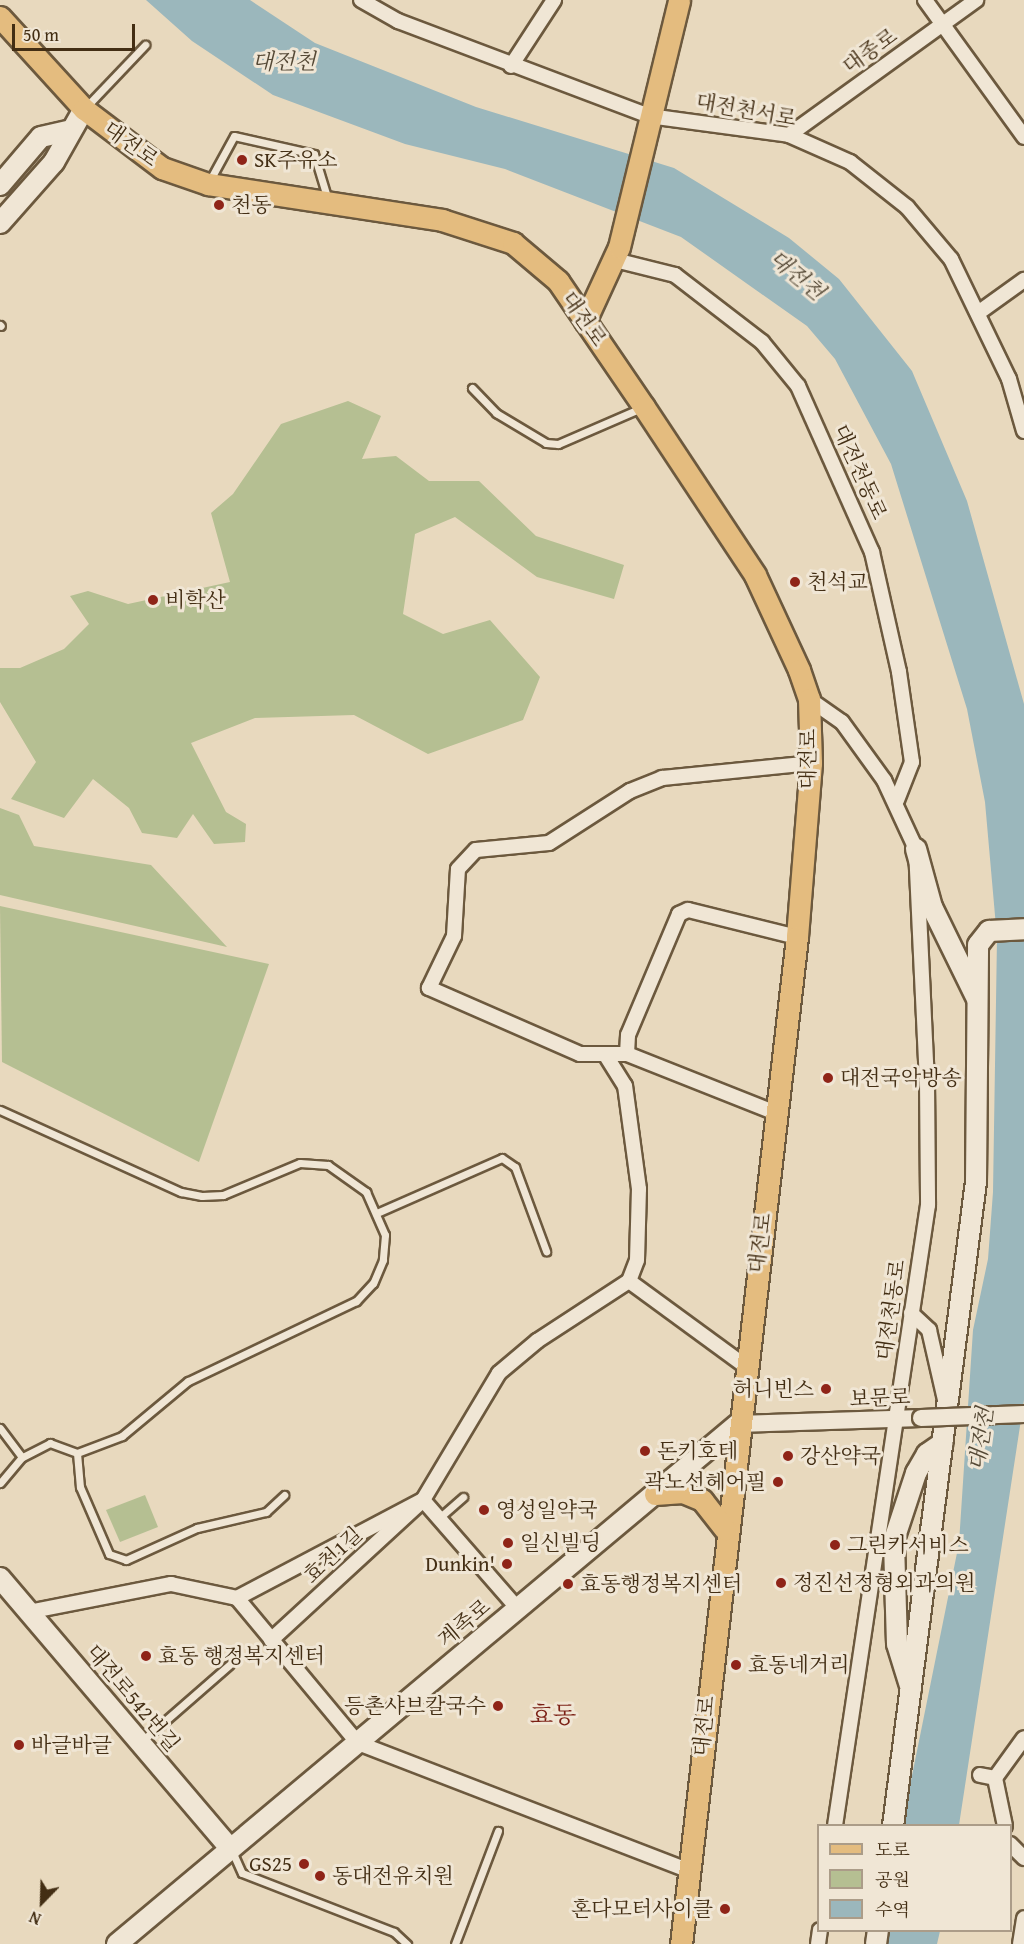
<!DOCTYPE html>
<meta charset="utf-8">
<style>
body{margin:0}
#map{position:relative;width:1024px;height:1944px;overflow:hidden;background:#e8d9be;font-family:"Gentium Book Plus","Noto Serif KR",serif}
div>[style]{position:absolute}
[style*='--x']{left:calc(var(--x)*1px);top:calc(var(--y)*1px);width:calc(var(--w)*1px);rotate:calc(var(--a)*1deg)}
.green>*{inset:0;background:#b5bf92}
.water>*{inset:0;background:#9bb7bc}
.roads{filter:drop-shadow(2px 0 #6c593e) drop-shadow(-2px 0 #6c593e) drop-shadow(0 2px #6c593e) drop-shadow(0 -2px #6c593e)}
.service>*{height:7px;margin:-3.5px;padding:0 3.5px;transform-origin:3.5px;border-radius:3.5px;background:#f0e6d5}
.minor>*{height:14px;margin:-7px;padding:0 7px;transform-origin:7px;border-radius:7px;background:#f0e6d5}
.tertiary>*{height:16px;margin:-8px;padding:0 8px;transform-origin:8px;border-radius:8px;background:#f0e6d5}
.secondary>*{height:20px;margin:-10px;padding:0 10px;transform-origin:10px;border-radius:10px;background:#f0e6d5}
.primary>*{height:21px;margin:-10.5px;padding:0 10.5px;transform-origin:10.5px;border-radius:10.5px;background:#e4bc7f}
.bridges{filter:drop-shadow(2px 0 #6c593e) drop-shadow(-2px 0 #6c593e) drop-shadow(0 2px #6c593e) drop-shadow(0 -2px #6c593e)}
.tertiary-bridge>*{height:16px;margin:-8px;padding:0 8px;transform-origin:8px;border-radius:8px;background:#f0e6d5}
.dots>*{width:16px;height:16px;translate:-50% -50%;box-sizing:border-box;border:3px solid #f0e6d5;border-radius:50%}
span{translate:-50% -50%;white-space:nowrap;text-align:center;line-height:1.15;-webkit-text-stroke:6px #f0e6d5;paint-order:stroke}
.street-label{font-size:21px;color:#432e14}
.poi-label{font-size:21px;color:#432e14}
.left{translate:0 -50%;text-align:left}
.right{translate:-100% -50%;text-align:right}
.water-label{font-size:22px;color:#554936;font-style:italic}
.quarter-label{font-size:24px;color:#7a1f14}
.legend{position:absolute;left:817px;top:1824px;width:195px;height:108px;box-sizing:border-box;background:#f0e6d5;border:2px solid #ab9c88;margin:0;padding:8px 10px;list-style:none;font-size:18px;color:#432e14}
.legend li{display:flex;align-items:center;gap:12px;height:30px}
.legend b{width:30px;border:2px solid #ab9c88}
.north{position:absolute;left:12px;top:1872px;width:60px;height:60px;-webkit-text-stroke:4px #f0e6d5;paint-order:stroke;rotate:203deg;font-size:16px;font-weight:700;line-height:24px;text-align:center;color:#432e14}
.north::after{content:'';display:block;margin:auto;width:21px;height:27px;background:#432e14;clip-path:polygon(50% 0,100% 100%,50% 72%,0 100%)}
.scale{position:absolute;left:12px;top:24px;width:123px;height:27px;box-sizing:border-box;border:3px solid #432e14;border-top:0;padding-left:8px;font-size:18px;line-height:21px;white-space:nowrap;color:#432e14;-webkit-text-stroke:4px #f0e6d5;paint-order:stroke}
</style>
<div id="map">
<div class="green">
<div style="clip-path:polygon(348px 401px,381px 416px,362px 459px,396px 456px,429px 481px,479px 481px,536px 536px,624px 565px,614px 599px,537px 577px,455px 517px,415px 534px,403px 614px,443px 634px,490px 620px,540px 677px,523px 720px,428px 754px,354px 715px,255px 718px,191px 743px,226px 812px,246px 824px,245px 842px,214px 844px,193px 814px,177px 838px,142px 833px,129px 808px,93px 779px,64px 818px,11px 799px,36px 762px,0 702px,0 668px,20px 668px,64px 649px,89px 624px,70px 596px,88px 591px,128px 604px,230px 582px,211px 513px,233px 494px,281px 424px)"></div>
<div style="clip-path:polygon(0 808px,19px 815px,34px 846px,151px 865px,227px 947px,0 895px)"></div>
<div style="clip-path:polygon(0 906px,269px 964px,199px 1162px,2px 1062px)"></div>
<div style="clip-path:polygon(145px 1495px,158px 1527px,120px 1542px,106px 1510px)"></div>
</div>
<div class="water">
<div style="clip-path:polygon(146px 0,250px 0,315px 43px,476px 107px,674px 168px,789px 238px,839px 279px,912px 371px,967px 501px,1024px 704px,1024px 1400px,959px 1825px,902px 1825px,959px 1543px,973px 1330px,988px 1259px,993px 1192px,997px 938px,985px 802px,967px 709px,891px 464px,835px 359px,807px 326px,681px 237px,505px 169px,405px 144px,273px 95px,192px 41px)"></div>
<div style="clip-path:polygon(886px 1931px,940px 1931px,937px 1944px,883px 1944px)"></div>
</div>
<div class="roads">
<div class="service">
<div style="--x:86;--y:107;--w:86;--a:-46.4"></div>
<div style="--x:210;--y:180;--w:50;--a:-61.4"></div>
<div style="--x:234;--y:136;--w:82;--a:12.7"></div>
<div style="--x:314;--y:154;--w:48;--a:73.1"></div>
<div style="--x:0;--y:325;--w:1;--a:45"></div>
<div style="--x:472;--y:388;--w:35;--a:46"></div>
<div style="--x:496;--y:413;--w:58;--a:31"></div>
<div style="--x:546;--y:443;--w:12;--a:5"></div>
<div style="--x:558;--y:444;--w:90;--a:-23.4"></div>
<div style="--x:0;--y:1110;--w:199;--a:24.4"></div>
<div style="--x:181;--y:1192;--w:21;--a:11"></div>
<div style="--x:202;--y:1196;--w:21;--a:-3"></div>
<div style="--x:223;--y:1195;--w:83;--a:-22.6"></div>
<div style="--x:300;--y:1163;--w:28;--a:4"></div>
<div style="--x:328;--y:1165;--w:47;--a:35.4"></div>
<div style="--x:366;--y:1192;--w:47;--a:66.2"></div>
<div style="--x:385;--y:1235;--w:25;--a:95"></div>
<div style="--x:383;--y:1260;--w:25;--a:113"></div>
<div style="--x:373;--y:1283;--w:25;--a:133"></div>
<div style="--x:356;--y:1301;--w:186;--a:154.5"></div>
<div style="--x:188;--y:1381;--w:86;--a:140.2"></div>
<div style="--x:122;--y:1436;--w:48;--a:159.3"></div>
<div style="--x:77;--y:1453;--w:29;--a:-160"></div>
<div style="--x:50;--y:1443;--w:31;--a:153"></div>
<div style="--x:22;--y:1457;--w:34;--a:130"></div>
<div style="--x:379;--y:1212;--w:134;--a:-23.7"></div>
<div style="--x:502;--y:1158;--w:16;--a:35"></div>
<div style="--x:515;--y:1167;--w:90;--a:69.7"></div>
<div style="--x:0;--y:1428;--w:36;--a:53"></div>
<div style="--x:77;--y:1453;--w:34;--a:85"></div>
<div style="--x:80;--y:1487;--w:73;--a:66.6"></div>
<div style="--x:109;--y:1554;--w:18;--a:19"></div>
<div style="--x:126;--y:1560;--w:78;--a:-24.3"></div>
<div style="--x:197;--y:1528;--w:71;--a:-13.1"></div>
<div style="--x:266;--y:1512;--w:25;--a:-43"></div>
<div style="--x:439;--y:1518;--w:32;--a:-41"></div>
<div style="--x:142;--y:1741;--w:116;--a:-41.1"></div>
<div style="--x:232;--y:1851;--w:24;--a:66"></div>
<div style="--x:242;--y:1873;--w:163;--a:21.2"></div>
<div style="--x:394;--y:1932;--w:18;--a:43"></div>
<div style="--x:455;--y:1944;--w:121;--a:-69.2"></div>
</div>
<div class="minor">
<div style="--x:361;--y:0;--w:43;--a:29.6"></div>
<div style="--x:398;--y:21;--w:268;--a:20.7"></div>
<div style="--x:649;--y:116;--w:141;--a:7.7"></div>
<div style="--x:789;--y:135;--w:67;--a:23.9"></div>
<div style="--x:850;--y:162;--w:73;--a:38.3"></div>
<div style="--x:907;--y:207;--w:68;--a:49.8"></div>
<div style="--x:951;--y:259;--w:133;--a:64.2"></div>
<div style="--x:1009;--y:379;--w:54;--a:73.9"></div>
<div style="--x:925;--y:0;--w:169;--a:54.1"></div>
<div style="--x:511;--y:66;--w:79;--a:-56.9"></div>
<div style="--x:789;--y:135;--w:231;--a:-35.8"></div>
<div style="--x:615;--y:260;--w:62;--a:14"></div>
<div style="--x:675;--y:275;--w:110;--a:37.6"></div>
<div style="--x:762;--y:342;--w:57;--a:50.7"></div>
<div style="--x:798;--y:386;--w:182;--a:66"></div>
<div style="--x:872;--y:552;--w:123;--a:77.3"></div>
<div style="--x:899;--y:672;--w:91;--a:81.8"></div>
<div style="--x:912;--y:762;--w:41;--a:111.5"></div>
<div style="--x:978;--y:313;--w:57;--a:-35.7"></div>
<div style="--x:809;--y:699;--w:40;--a:34.9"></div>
<div style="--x:842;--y:722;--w:72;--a:54.1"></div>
<div style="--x:884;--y:780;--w:76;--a:65.1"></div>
<div style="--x:916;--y:849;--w:233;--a:87.3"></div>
<div style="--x:927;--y:1082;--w:123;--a:89.5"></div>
<div style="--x:928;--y:1205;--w:628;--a:98.52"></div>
<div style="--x:627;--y:1054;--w:19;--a:-87"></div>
<div style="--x:628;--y:1035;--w:131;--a:-67.1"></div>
<div style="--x:679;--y:914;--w:10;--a:-24"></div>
<div style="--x:688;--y:910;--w:112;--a:13.9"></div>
<div style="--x:776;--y:1113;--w:160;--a:-158.4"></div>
<div style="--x:627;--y:1054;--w:47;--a:180"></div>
<div style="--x:580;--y:1054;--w:165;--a:-156.4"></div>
<div style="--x:429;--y:988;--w:58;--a:-64.3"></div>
<div style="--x:454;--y:936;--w:67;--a:-86.6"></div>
<div style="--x:458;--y:869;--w:26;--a:-47"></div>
<div style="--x:476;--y:850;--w:73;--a:-5.5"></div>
<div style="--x:549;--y:843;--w:96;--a:-32.7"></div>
<div style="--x:630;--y:791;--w:35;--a:-22"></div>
<div style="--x:662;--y:778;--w:150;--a:-5.7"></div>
<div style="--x:629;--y:1281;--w:144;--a:36.2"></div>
<div style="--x:911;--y:1313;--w:25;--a:43"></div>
<div style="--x:929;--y:1330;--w:72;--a:77.1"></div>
<div style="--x:237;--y:1598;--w:189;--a:50.2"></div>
<div style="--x:358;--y:1743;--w:355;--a:21.1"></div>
<div style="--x:28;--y:1612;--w:146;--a:-11.1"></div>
<div style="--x:171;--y:1584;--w:67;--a:12"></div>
<div style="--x:237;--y:1598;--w:210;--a:-27.8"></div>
<div style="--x:423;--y:1500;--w:148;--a:-59.1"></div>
<div style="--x:499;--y:1373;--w:50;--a:-40.1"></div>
<div style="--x:537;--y:1341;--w:110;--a:-33.1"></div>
<div style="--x:629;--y:1281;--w:22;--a:-69"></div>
<div style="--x:637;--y:1260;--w:71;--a:-88.4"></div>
<div style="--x:639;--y:1189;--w:104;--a:-97.7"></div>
<div style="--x:625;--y:1086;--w:34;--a:-122"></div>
<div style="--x:271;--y:1640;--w:207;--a:-42.6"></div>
<div style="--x:423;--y:1500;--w:145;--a:48.9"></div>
<div style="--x:980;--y:1775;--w:15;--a:11"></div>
<div style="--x:1005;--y:1826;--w:49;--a:-101.8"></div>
<div style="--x:995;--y:1778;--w:49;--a:-54.1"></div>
<div style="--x:1010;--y:1844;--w:20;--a:45"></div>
<div style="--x:818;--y:1944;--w:14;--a:-82"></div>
<div style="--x:1020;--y:1944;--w:26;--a:-81"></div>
</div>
<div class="tertiary">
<div style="--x:738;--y:1424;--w:183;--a:-1.9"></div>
</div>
<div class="secondary">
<div style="--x:0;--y:185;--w:63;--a:-49.5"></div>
<div style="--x:41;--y:137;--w:27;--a:-13"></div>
<div style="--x:0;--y:223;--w:81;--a:-48.5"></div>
<div style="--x:54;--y:162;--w:61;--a:-60.5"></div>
<div style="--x:916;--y:849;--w:60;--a:74.6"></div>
<div style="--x:932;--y:907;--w:102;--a:63.9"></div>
<div style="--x:0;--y:1578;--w:356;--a:49.6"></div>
<div style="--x:911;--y:1689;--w:47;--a:-107.3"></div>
<div style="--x:897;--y:1644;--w:104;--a:-91.7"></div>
<div style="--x:894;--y:1540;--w:71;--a:-71.8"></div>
<div style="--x:916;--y:1473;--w:22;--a:-60"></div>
<div style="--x:927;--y:1454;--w:19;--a:-35"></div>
<div style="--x:893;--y:1826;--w:649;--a:-82.66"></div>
<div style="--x:976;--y:1182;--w:237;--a:-89.5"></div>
<div style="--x:978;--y:945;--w:18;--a:-52"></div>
<div style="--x:989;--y:931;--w:35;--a:-3"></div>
<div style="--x:117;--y:1944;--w:810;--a:-39.94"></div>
<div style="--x:876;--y:1944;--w:14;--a:-82"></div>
</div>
<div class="primary">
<div style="--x:0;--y:17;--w:125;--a:47.6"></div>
<div style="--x:84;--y:109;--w:98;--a:37.1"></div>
<div style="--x:162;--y:168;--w:49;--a:19.2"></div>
<div style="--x:208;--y:184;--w:237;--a:8.7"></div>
<div style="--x:442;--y:220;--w:75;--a:17.9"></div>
<div style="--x:513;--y:243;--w:59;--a:40.2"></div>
<div style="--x:558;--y:281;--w:153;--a:55.7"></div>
<div style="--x:644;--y:407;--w:201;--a:56.5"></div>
<div style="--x:755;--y:575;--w:105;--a:65.1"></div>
<div style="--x:799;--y:670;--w:31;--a:71"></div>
<div style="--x:809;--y:699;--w:64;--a:88.2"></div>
<div style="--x:811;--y:763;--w:175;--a:94.6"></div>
<div style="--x:797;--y:937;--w:1014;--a:96.57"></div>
<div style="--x:585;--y:321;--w:81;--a:-65.3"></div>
<div style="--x:619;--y:247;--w:254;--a:-76.3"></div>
<div style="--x:655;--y:1494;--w:28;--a:-4"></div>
<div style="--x:683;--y:1492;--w:21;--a:23"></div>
<div style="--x:702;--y:1500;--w:37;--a:52"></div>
</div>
</div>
<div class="bridges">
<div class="tertiary-bridge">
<div style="--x:921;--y:1418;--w:103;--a:-2.2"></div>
</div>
</div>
<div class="dots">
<div style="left:242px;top:160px;background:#8f2418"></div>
<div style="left:219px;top:205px;background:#8f2418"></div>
<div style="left:795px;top:582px;background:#8f2418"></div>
<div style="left:153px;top:600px;background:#8f2418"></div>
<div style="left:828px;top:1078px;background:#8f2418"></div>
<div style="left:826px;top:1389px;background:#8f2418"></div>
<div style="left:645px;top:1451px;background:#8f2418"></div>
<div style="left:788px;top:1456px;background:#8f2418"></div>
<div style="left:778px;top:1482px;background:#8f2418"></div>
<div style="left:484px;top:1510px;background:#8f2418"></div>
<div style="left:508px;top:1543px;background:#8f2418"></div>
<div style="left:835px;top:1545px;background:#8f2418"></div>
<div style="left:507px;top:1564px;background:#8f2418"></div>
<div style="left:781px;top:1583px;background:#8f2418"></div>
<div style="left:568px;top:1584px;background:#8f2418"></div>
<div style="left:146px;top:1656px;background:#8f2418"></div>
<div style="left:736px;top:1665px;background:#8f2418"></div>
<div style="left:498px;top:1706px;background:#8f2418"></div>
<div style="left:19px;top:1745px;background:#8f2418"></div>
<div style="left:304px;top:1864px;background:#8f2418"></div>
<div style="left:320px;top:1876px;background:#8f2418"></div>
<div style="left:725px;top:1909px;background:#8f2418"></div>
</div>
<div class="street-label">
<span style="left:870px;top:51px;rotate:-36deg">대종로</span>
<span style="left:746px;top:110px;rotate:10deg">대전천서로</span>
<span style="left:131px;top:144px;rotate:36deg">대전로</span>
<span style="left:584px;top:319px;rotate:55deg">대전로</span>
<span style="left:860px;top:472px;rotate:66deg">대전천동로</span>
<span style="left:808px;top:759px;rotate:-89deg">대전로</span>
<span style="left:760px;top:1243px;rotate:-83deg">대전로</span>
<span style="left:891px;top:1310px;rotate:-82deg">대전천동로</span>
<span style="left:880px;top:1398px;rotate:-2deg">보문로</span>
<span style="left:333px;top:1555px;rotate:-43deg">효천1길</span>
<span style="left:464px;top:1623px;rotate:-40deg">계족로</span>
<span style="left:133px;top:1698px;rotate:50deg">대전로542번길</span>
<span style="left:704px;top:1726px;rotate:-84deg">대전로</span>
</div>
<div class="poi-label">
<span class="left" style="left:254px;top:160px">SK주유소</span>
<span class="left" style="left:231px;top:205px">천동</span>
<span class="left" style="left:807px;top:582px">천석교</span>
<span class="left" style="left:165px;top:600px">비학산</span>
<span class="left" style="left:840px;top:1078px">대전국악방송</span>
<span class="right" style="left:814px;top:1389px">허니빈스</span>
<span class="left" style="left:657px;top:1451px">돈키호테</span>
<span class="left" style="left:800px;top:1456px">강산약국</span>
<span class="right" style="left:766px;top:1482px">곽노선헤어필</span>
<span class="left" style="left:496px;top:1510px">영성일약국</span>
<span class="left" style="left:520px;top:1543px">일신빌딩</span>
<span class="left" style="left:847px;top:1545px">그린카서비스</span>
<span class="right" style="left:495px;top:1564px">Dunkin'</span>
<span class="left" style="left:793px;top:1583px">정진선정형외과의원</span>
<span class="left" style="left:580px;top:1584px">효동행정복지센터</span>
<span class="left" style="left:158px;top:1656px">효동 행정복지센터</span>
<span class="left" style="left:748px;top:1665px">효동네거리</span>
<span class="right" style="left:486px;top:1706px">등촌샤브칼국수</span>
<span class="left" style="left:31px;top:1745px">바글바글</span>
<span class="right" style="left:292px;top:1864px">GS25</span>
<span class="left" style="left:332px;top:1876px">동대전유치원</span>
<span class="right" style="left:713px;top:1909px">혼다모터사이클</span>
</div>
<div class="water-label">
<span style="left:284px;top:62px">대전천</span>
<span style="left:797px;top:275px;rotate:40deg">대전천</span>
<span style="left:981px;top:1439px;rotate:-82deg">대전천</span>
</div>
<div class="quarter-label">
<span style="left:553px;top:1715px">효동</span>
</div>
<ul class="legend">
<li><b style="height:8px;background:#e4bc7f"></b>도로</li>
<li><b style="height:16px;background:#b5bf92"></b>공원</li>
<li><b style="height:16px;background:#9bb7bc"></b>수역</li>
</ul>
<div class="north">N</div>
<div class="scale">50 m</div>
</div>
